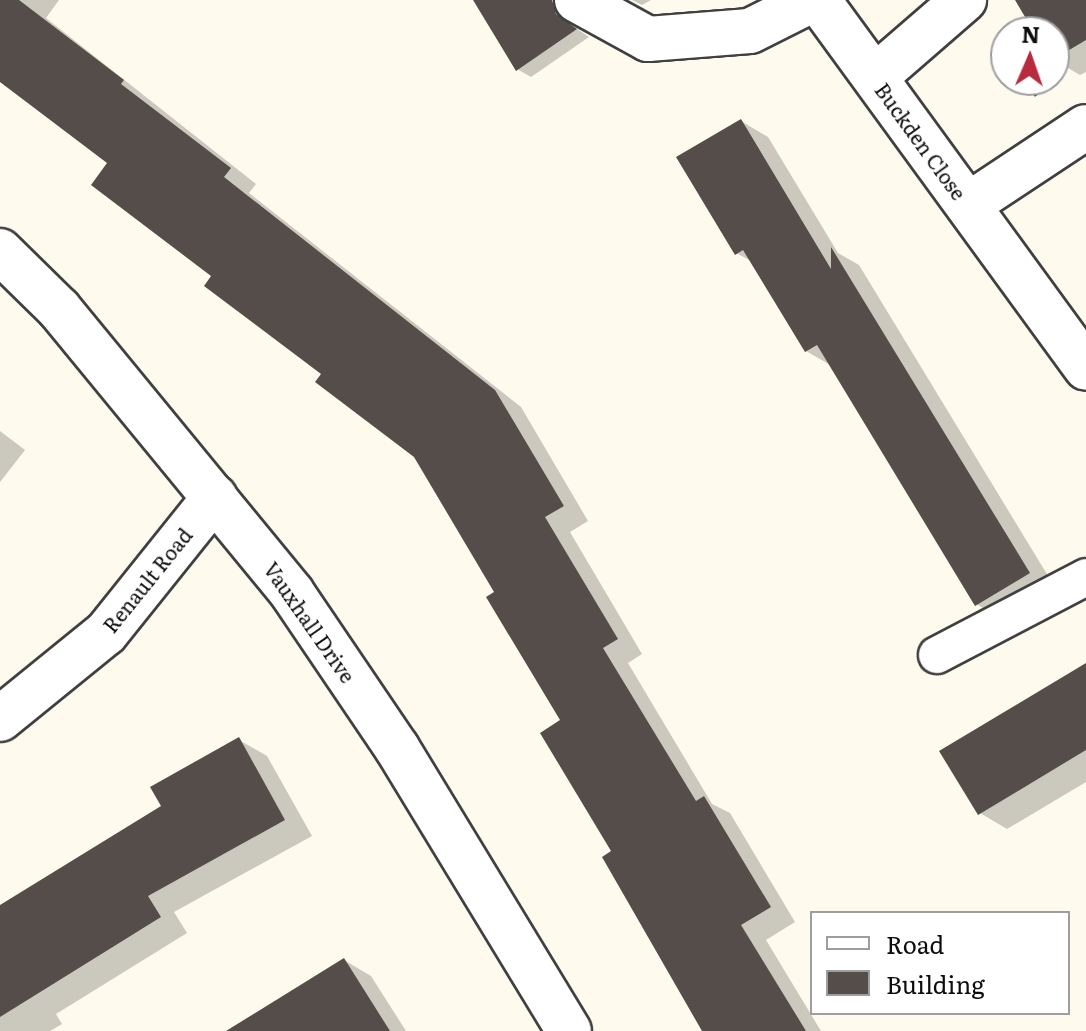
<!DOCTYPE html>
<style>
body{margin:0}
#map{position:relative;width:1086px;height:1031px;overflow:hidden;background:#fefaee;font-family:Literata,serif}
div>[style]{position:absolute}
[style*='--x']{left:calc(var(--x)*1px);top:calc(var(--y)*1px);width:calc(var(--w)*1px);rotate:calc(var(--a)*1deg)}
.shadow>*{inset:0;background:#0003}
.building>*{inset:0;background:#554d4a}
.path>*{height:5px;margin-top:-2.5px;transform-origin:0;background:repeating-linear-gradient(90deg,#2f2f2f 0 8px,transparent 0 12px)}
.roads{filter:drop-shadow(2px 0 #404040) drop-shadow(-2px 0 #404040) drop-shadow(0 2px #404040) drop-shadow(0 -2px #404040)}
.service>*{height:36px;margin:-18px;padding:0 18px;transform-origin:18px;border-radius:18px;background:#fff}
.minor>*{height:44px;margin:-22px;padding:0 22px;transform-origin:22px;border-radius:22px;background:#fff}
.tertiary>*{height:44px;margin:-22px;padding:0 22px;transform-origin:22px;border-radius:22px;background:#fff}
span{translate:-50% -50%;white-space:nowrap;text-align:center;line-height:1.15;-webkit-text-stroke:8px #fff;paint-order:stroke}
.street-label{font-size:20px;color:#0d0d0d}
.legend{position:absolute;left:810px;top:911px;width:260px;height:104px;box-sizing:border-box;background:#fff;border:2px solid #9e9e9e;margin:0;padding:10px 14px;list-style:none;font-size:24px;color:#0d0d0d}
.legend li{display:flex;align-items:center;gap:16px;height:40px}
.legend b{width:40px;border:2px solid #9e9e9e}
.north{position:absolute;left:990px;top:16px;width:80px;height:80px;box-sizing:border-box;background:#fff;border:2px solid #9e9e9e;border-radius:50%;rotate:2deg;font-size:22px;font-weight:700;line-height:32px;text-align:center;color:#0d0d0d}
.north::after{content:'';display:block;margin:auto;width:28px;height:36px;background:#b82b3e;clip-path:polygon(50% 0,100% 100%,50% 72%,0 100%)}
</style>
<div id="map">
<div class="shadow">
<div style="clip-path:polygon(0 0,59px 0,46px 18px,256px 184px,249px 193px,521px 407px,588px 521px,570px 532px,642px 654px,628px 663px,712px 804px,730px 813px,795px 922px,766px 940px,821px 1031px,709px 1031px,613px 852px,563px 721px,497px 593px,415px 456px,214px 276px,0 45px)"></div>
<div style="clip-path:polygon(475px 0,571px 0,566px 10px,570px 24px,589px 37px,531px 77px,517px 69px)"></div>
<div style="clip-path:polygon(632px 0,651px 0,642px 5px)"></div>
<div style="clip-path:polygon(1017px 0,1086px 0,1086px 72px,1080px 75px,1054px 60px,1054px 32px,1036px 32px)"></div>
<div style="clip-path:polygon(741px 121px,768px 137px,838px 253px,859px 265px,1056px 589px,1004px 620px,976px 604px,832px 366px,806px 351px,753px 262px,736px 253px)"></div>
<div style="clip-path:polygon(0 431px,25px 450px,0 482px)"></div>
<div style="clip-path:polygon(1086px 665px,1086px 782px,1007px 829px,980px 813px)"></div>
<div style="clip-path:polygon(239px 740px,267px 756px,312px 836px,174px 912px,187px 933px,56px 1014px,62px 1024px,50px 1031px,0 1031px,0 910px,163px 807px)"></div>
<div style="clip-path:polygon(344px 960px,371px 976px,406px 1031px,278px 1031px)"></div>
</div>
<div class="building">
<div style="clip-path:polygon(0 0,19px 0,124px 80px,121px 84px,231px 168px,224px 177px,495px 390px,564px 506px,545px 517px,618px 639px,603px 648px,696px 801px,704px 796px,771px 907px,741px 925px,806px 1031px,702px 1031px,602px 857px,611px 851px,540px 733px,560px 720px,486px 597px,494px 592px,414px 457px,315px 382px,321px 374px,204px 286px,211px 276px,91px 185px,107px 163px,0 82px)"></div>
<div style="clip-path:polygon(473px 0,552px 0,556px 14px,577px 29px,516px 71px)"></div>
<div style="clip-path:polygon(1015px 0,1086px 0,1086px 40px,1054px 59px,1054px 32px,1034px 32px)"></div>
<div style="clip-path:polygon(741px 119px,831px 269px,831px 247px,1030px 573px,975px 606px,817px 345px,805px 352px,743px 250px,735px 255px,676px 157px)"></div>
<div style="clip-path:polygon(1086px 663px,1086px 750px,978px 815px,939px 751px)"></div>
<div style="clip-path:polygon(239px 737px,285px 820px,148px 896px,161px 917px,0 1017px,0 905px,161px 806px,150px 787px)"></div>
<div style="clip-path:polygon(344px 958px,390px 1031px,226px 1031px)"></div>
</div>
<div class="path">
<div style="--x:996;--y:42;--w:16;--a:52"></div>
<div style="--x:1025;--y:80;--w:19;--a:51"></div>
</div>
<div class="roads">
<div class="service">
<div style="--x:937;--y:655;--w:168;--a:-27.6"></div>
</div>
<div class="minor">
<div style="--x:577;--y:0;--w:81;--a:28.8"></div>
<div style="--x:648;--y:39;--w:102;--a:-4.5"></div>
<div style="--x:750;--y:31;--w:69;--a:-26.6"></div>
<div style="--x:818;--y:0;--w:455;--a:53.9"></div>
<div style="--x:875;--y:77;--w:118;--a:-40.9"></div>
<div style="--x:968;--y:205;--w:141;--a:-33.5"></div>
<div style="--x:0;--y:719;--w:136;--a:-39.1"></div>
<div style="--x:106;--y:633;--w:174;--a:-51.3"></div>
</div>
<div class="tertiary">
<div style="--x:0;--y:251;--w:83;--a:44.5"></div>
<div style="--x:59;--y:309;--w:367;--a:50.6"></div>
<div style="--x:292;--y:593;--w:187;--a:55.9"></div>
<div style="--x:397;--y:748;--w:331;--a:58.7"></div>
</div>
</div>
<div class="street-label">
<span style="left:921px;top:141px;rotate:54deg">Buckden Close</span>
<span style="left:147px;top:580px;rotate:-51deg">Renault Road</span>
<span style="left:310px;top:622px;rotate:55deg">Vauxhall Drive</span>
</div>
<ul class="legend">
<li><b style="height:10px;background:#fff"></b>Road</li>
<li><b style="height:22px;background:#554d4a"></b>Building</li>
</ul>
<div class="north">N</div>
</div>
